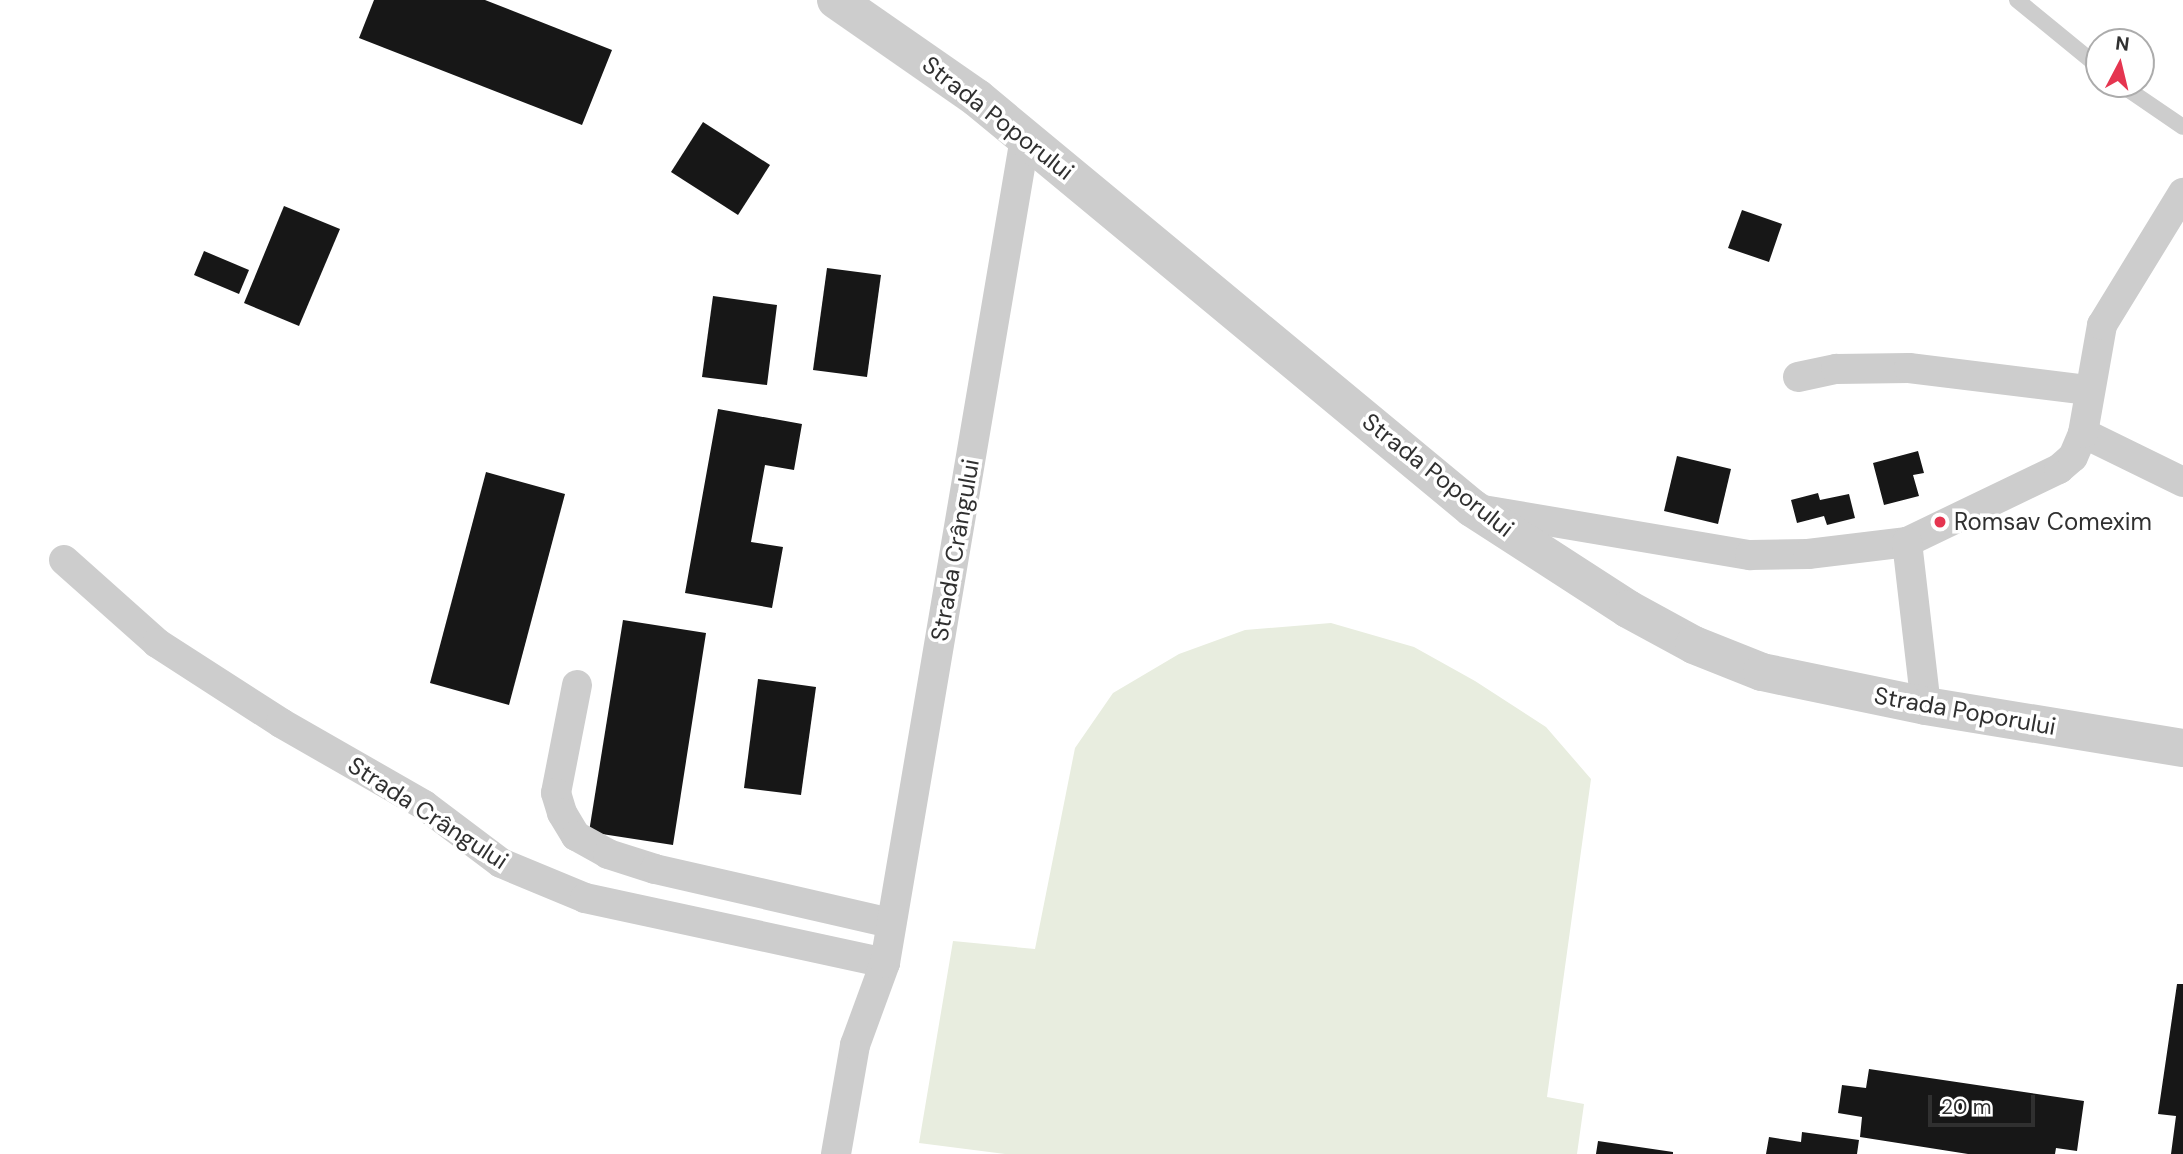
<!DOCTYPE html>
<meta charset="utf-8">
<style>
body{margin:0}
#map{position:relative;width:2183px;height:1154px;overflow:hidden;background:#fff;font-family:"DM Sans",sans-serif}
div>[style]{position:absolute}
[style*='--x']{left:calc(var(--x)*1px);top:calc(var(--y)*1px);width:calc(var(--w)*1px);rotate:calc(var(--a)*1deg)}
.green>*{inset:0;background:#e8eddf}
.building>*{inset:0;background:#171717}
.service>*{height:16px;margin:-8px;padding:0 8px;transform-origin:8px;border-radius:8px;background:#cdcdcd}
.minor>*{height:30px;margin:-15px;padding:0 15px;transform-origin:15px;border-radius:15px;background:#cdcdcd}
.tertiary>*{height:38px;margin:-19px;padding:0 19px;transform-origin:19px;border-radius:19px;background:#cdcdcd}
.dots>*{width:19px;height:19px;translate:-50% -50%;box-sizing:border-box;border:4px solid #fff;border-radius:50%}
span{translate:-50% -50%;white-space:nowrap;text-align:center;line-height:1.15;-webkit-text-stroke:7px #fff;paint-order:stroke}
.street-label{font-size:24px;color:#303030}
.poi-label{font-size:24px;color:#303030}
.left{translate:0 -50%;text-align:left}
.north{position:absolute;left:2085px;top:28px;width:70px;height:70px;box-sizing:border-box;background:#fff;border:2px solid #acacac;border-radius:50%;rotate:7deg;font-size:19px;font-weight:700;line-height:28px;text-align:center;color:#303030}
.north::after{content:'';display:block;margin:auto;width:24px;height:32px;background:#e53550;clip-path:polygon(50% 0,100% 100%,50% 72%,0 100%)}
.scale{position:absolute;left:1928px;top:1095px;width:107px;height:32px;box-sizing:border-box;border:4px solid #303030;border-top:0;padding-left:9px;font-size:21px;line-height:24px;white-space:nowrap;color:#303030;-webkit-text-stroke:5px #fff;paint-order:stroke}
</style>
<div id="map">
<div class="green">
<div style="clip-path:polygon(1331px 623px,1414px 647px,1475px 681px,1546px 727px,1591px 779px,1547px 1097px,1584px 1104px,1577px 1154px,1005px 1154px,919px 1143px,953px 941px,1035px 949px,1075px 748px,1113px 693px,1179px 654px,1245px 630px)"></div>
</div>
<div class="building">
<div style="clip-path:polygon(374px 0,485px 0,612px 50px,582px 125px,359px 38px)"></div>
<div style="clip-path:polygon(703px 122px,770px 165px,738px 215px,671px 172px)"></div>
<div style="clip-path:polygon(284px 206px,340px 229px,299px 326px,244px 303px)"></div>
<div style="clip-path:polygon(1742px 210px,1782px 224px,1769px 262px,1728px 248px)"></div>
<div style="clip-path:polygon(204px 251px,249px 270px,239px 294px,194px 275px)"></div>
<div style="clip-path:polygon(827px 268px,881px 275px,867px 377px,813px 370px)"></div>
<div style="clip-path:polygon(713px 296px,777px 305px,767px 385px,702px 377px)"></div>
<div style="clip-path:polygon(718px 409px,802px 424px,794px 470px,765px 465px,751px 542px,783px 547px,772px 608px,685px 593px)"></div>
<div style="clip-path:polygon(1918px 451px,1924px 473px,1913px 475px,1919px 496px,1884px 505px,1873px 463px)"></div>
<div style="clip-path:polygon(1677px 456px,1731px 469px,1718px 524px,1664px 511px)"></div>
<div style="clip-path:polygon(486px 472px,565px 494px,509px 705px,430px 683px)"></div>
<div style="clip-path:polygon(1818px 493px,1820px 500px,1849px 494px,1855px 518px,1827px 525px,1824px 516px,1797px 523px,1791px 500px)"></div>
<div style="clip-path:polygon(623px 620px,706px 633px,673px 845px,589px 832px)"></div>
<div style="clip-path:polygon(758px 679px,816px 687px,801px 795px,744px 788px)"></div>
<div style="clip-path:polygon(2177px 984px,2183px 984px,2183px 1154px,2171px 1154px,2176px 1116px,2158px 1114px)"></div>
<div style="clip-path:polygon(1869px 1069px,2084px 1101px,2077px 1151px,2056px 1148px,2055px 1154px,1968px 1154px,1860px 1137px,1862px 1117px,1838px 1113px,1842px 1085px,1866px 1088px)"></div>
<div style="clip-path:polygon(1802px 1132px,1859px 1140px,1857px 1154px,1766px 1154px,1769px 1137px,1801px 1142px)"></div>
<div style="clip-path:polygon(1598px 1141px,1673px 1152px,1673px 1154px,1596px 1154px)"></div>
</div>
<div class="service">
<div style="--x:2017;--y:0;--w:106;--a:39.3"></div>
<div style="--x:2120;--y:84;--w:76;--a:34.3"></div>
</div>
<div class="minor">
<div style="--x:1798;--y:377;--w:39;--a:-12"></div>
<div style="--x:1836;--y:369;--w:73;--a:-0.8"></div>
<div style="--x:1909;--y:368;--w:181;--a:7"></div>
<div style="--x:2083;--y:433;--w:111;--a:26.1"></div>
<div style="--x:1483;--y:510;--w:271;--a:9.6"></div>
<div style="--x:1750;--y:555;--w:58;--a:-1"></div>
<div style="--x:1808;--y:554;--w:100;--a:-6.9"></div>
<div style="--x:1907;--y:542;--w:169;--a:-25.7"></div>
<div style="--x:2059;--y:469;--w:18;--a:-41"></div>
<div style="--x:2073;--y:457;--w:26;--a:-67"></div>
<div style="--x:2083;--y:433;--w:110;--a:-80"></div>
<div style="--x:2102;--y:325;--w:155;--a:-58.5"></div>
<div style="--x:1907;--y:542;--w:165;--a:83.4"></div>
<div style="--x:64;--y:560;--w:125;--a:41.7"></div>
<div style="--x:157;--y:643;--w:148;--a:32.8"></div>
<div style="--x:281;--y:723;--w:165;--a:29.8"></div>
<div style="--x:424;--y:805;--w:96;--a:37"></div>
<div style="--x:501;--y:863;--w:91;--a:22.6"></div>
<div style="--x:585;--y:898;--w:307;--a:12.2"></div>
<div style="--x:577;--y:685;--w:110;--a:101"></div>
<div style="--x:556;--y:793;--w:21;--a:73"></div>
<div style="--x:562;--y:813;--w:27;--a:59"></div>
<div style="--x:576;--y:836;--w:37;--a:29"></div>
<div style="--x:608;--y:854;--w:49;--a:17.7"></div>
<div style="--x:655;--y:869;--w:242;--a:12.9"></div>
<div style="--x:836;--y:1154;--w:111;--a:-80.1"></div>
<div style="--x:855;--y:1045;--w:87;--a:-69.9"></div>
<div style="--x:885;--y:963;--w:837;--a:-80.37"></div>
</div>
<div class="tertiary">
<div style="--x:836;--y:0;--w:172;--a:34.8"></div>
<div style="--x:977;--y:98;--w:643;--a:39.63"></div>
<div style="--x:1472;--y:508;--w:186;--a:32.9"></div>
<div style="--x:1628;--y:609;--w:75;--a:28.6"></div>
<div style="--x:1694;--y:645;--w:73;--a:21.7"></div>
<div style="--x:1762;--y:672;--w:167;--a:11.7"></div>
<div style="--x:1926;--y:706;--w:260;--a:9.3"></div>
</div>
<div class="dots">
<div style="left:1940px;top:522px;background:#e53550"></div>
</div>
<div class="street-label">
<span style="left:998px;top:118px;rotate:38deg">Strada Poporului</span>
<span style="left:1438px;top:475px;rotate:38deg">Strada Poporului</span>
<span style="left:955px;top:550px;rotate:-80deg">Strada Crângului</span>
<span style="left:1965px;top:711px;rotate:10deg">Strada Poporului</span>
<span style="left:428px;top:813px;rotate:33deg">Strada Crângului</span>
</div>
<div class="poi-label">
<span class="left" style="left:1954px;top:522px">Romsav Comexim</span>
</div>
<div class="north">N</div>
<div class="scale">20 m</div>
</div>
